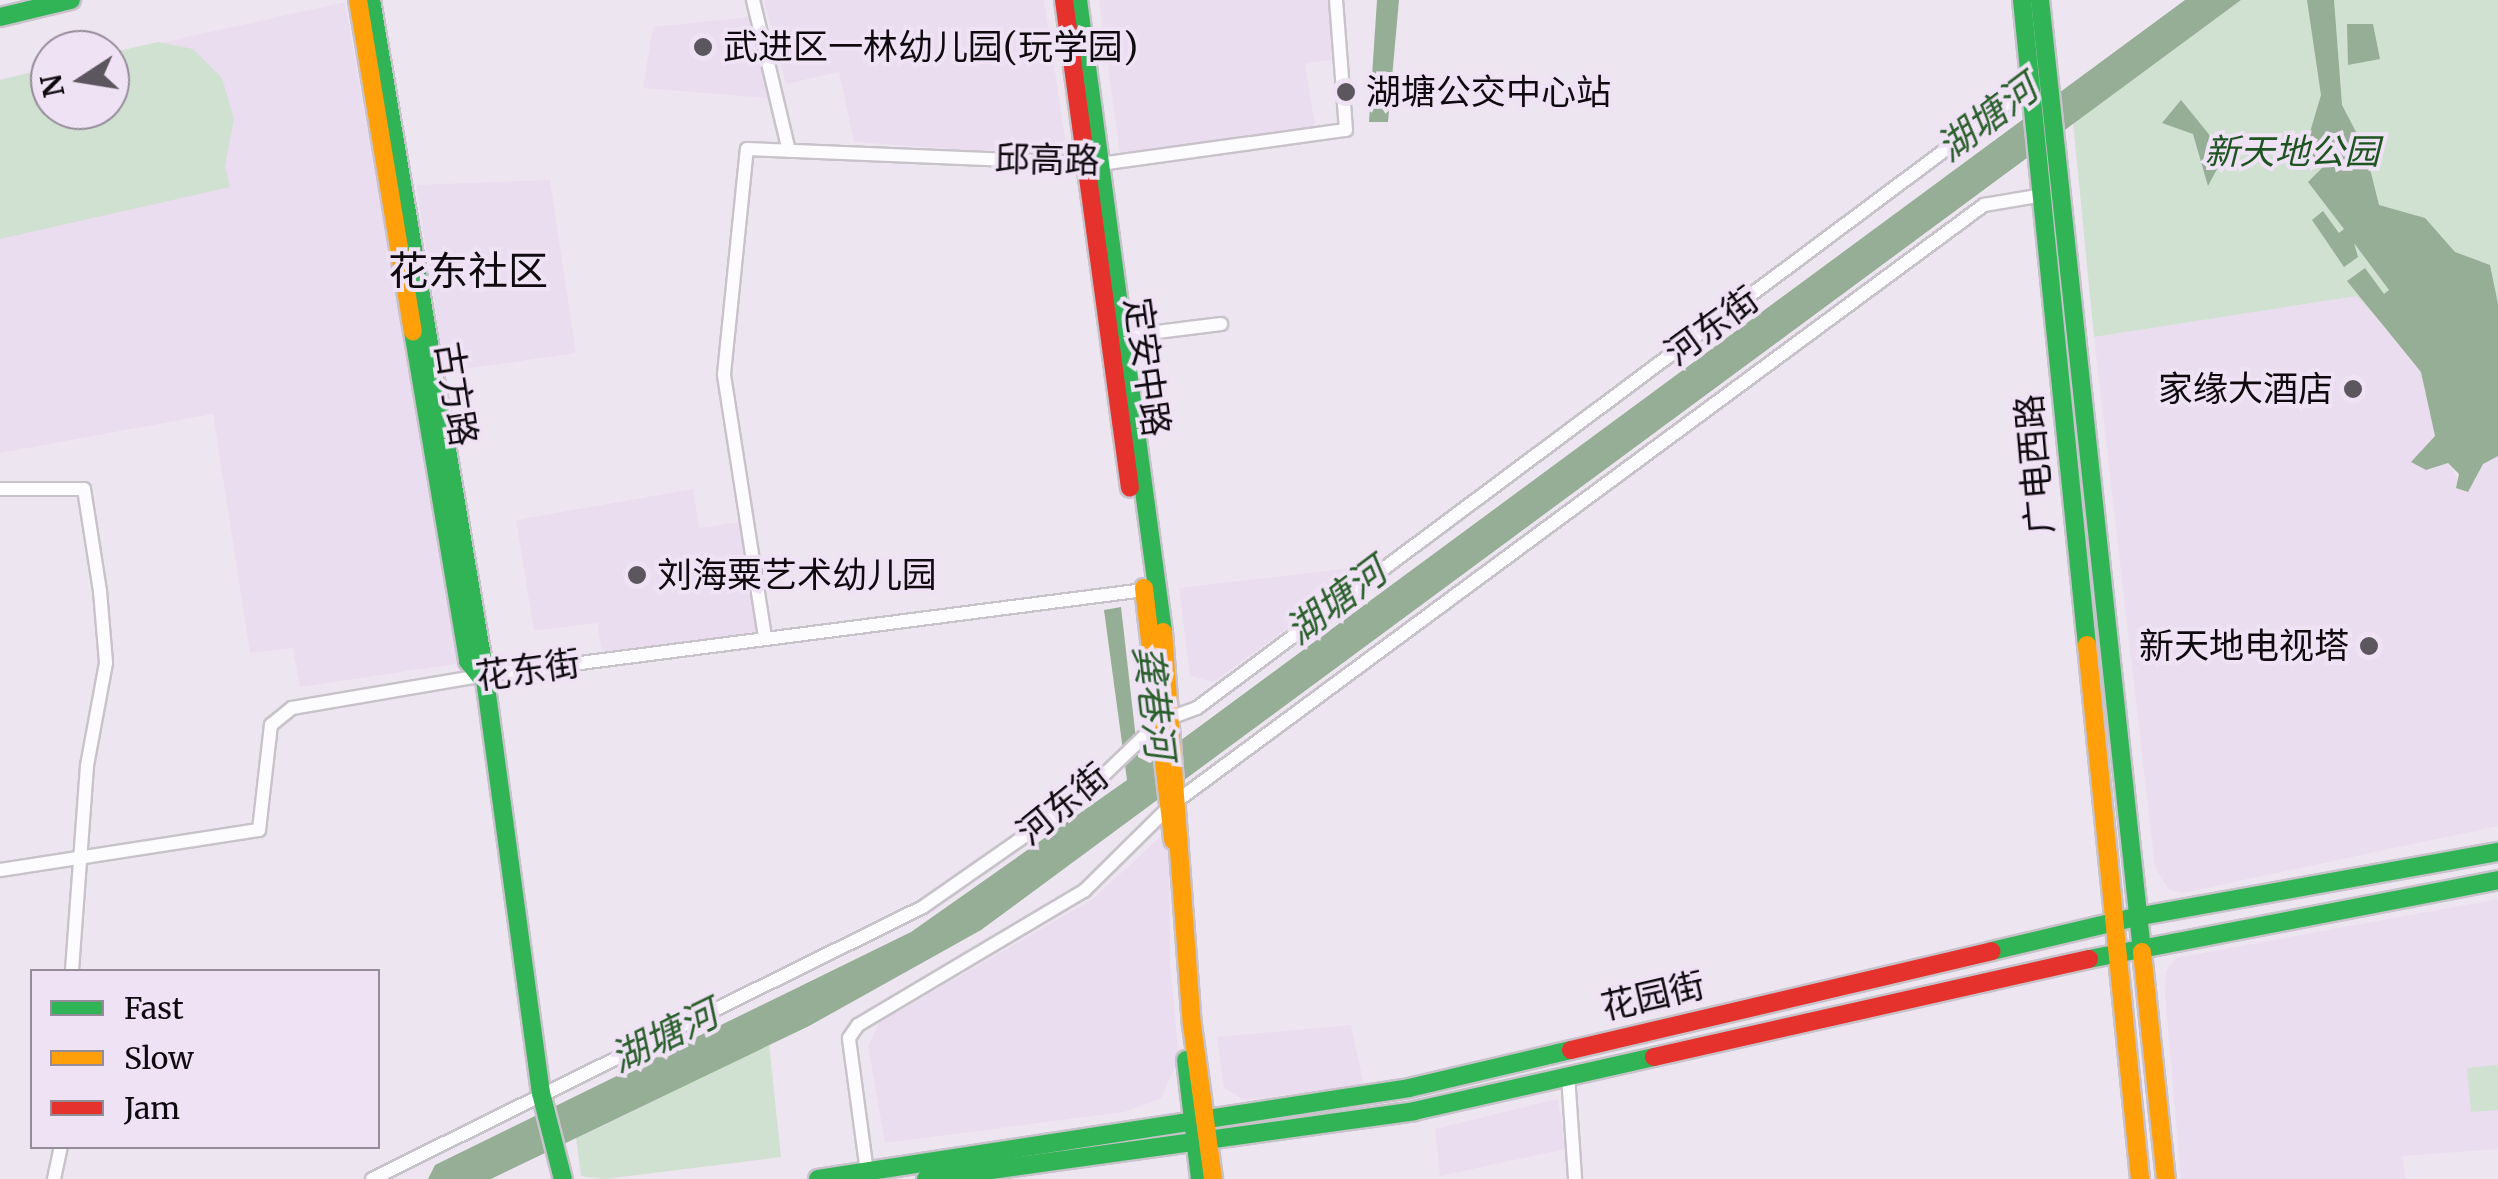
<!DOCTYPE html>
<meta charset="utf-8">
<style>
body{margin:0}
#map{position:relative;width:2498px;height:1179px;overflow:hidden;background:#ede6f0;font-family:Merriweather,"Noto Sans SC",serif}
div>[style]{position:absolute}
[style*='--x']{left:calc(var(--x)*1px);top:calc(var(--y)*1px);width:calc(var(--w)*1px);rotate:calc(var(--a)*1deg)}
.built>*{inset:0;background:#eaddef}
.green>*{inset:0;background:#d0e0d1}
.water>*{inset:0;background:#96ad96}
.roads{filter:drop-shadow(2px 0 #c8c2ca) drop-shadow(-2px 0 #c8c2ca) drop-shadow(0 2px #c8c2ca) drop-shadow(0 -2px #c8c2ca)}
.street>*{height:12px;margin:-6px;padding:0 6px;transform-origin:6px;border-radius:6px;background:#fcfbfd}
.fast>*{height:18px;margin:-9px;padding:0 9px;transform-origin:9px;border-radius:9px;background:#30b455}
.slow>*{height:18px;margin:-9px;padding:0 9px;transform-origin:9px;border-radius:9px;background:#ff9f0a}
.jam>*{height:18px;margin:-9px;padding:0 9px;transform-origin:9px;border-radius:9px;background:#e5322d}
.dots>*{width:28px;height:28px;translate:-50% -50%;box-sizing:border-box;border:5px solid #efe2f4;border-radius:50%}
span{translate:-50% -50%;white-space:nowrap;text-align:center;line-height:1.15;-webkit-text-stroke:8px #efe2f4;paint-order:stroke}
.poi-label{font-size:35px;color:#0e0a10}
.left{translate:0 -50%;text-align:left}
.right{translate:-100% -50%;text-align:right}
.park-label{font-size:35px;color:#1e5421;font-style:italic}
.street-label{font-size:35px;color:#0e0a10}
.water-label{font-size:38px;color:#2a5f2c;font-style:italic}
.quarter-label{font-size:40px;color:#0e0a10}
.legend{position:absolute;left:30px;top:969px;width:350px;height:180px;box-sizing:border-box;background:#efe2f4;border:2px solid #958c99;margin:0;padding:12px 18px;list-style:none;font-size:30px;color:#0e0a10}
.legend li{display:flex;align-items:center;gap:20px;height:50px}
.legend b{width:50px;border:2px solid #958c99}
.north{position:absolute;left:30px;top:30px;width:100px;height:100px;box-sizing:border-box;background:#efe2f4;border:2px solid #958c99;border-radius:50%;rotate:258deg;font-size:28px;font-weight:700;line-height:40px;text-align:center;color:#0e0a10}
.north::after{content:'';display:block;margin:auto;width:35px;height:45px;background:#5c575e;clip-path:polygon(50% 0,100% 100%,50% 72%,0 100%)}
</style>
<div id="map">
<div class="built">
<div style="clip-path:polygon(764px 0,1044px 0,1068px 157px,854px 142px,839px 72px,786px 84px)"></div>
<div style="clip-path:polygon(1099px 0,1328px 0,1332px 60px,1305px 63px,1315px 127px,1120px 154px)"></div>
<div style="clip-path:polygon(345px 2px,462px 663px,300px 687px,293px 648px,250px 653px,213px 414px,0 453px,0 79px,50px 68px,50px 110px,110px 110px,110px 54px)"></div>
<div style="clip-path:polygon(749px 17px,768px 98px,643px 88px,653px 27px)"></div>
<div style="clip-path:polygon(550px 180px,576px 353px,445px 372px,416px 185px)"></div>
<div style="clip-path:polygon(2358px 296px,2421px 372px,2435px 436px,2426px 470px,2447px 463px,2468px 492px,2483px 464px,2498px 456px,2498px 826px,2182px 893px,2168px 889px,2155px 867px,2094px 337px)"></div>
<div style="clip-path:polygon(693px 489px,699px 528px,740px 522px,757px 632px,602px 652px,597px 623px,534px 631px,516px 520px)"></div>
<div style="clip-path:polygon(1376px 565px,1213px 682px,1190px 676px,1179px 588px)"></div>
<div style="clip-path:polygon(1163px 834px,1169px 837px,1170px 963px,1179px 1058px,1161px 1098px,1124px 1112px,885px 1143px,868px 1046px,879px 1023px,1093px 899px)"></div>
<div style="clip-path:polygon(2498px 899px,2498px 1149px,2403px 1156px,2405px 1179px,2181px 1179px,2165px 996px,2166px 971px,2176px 958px)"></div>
<div style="clip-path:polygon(1351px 1025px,1364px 1085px,1244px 1100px,1224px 1088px,1217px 1037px)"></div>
<div style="clip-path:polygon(1558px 1099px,1565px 1149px,1440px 1176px,1435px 1129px)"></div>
</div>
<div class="green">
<div style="clip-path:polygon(2241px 0,2498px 0,2498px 422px,2424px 385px,2416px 361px,2357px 296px,2094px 337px,2073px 122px)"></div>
<div style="clip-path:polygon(158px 42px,193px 49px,222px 78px,234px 119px,225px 166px,230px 187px,0 239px,0 80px,50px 68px,50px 110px,110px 110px,110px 53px)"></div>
<div style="clip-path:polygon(769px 1044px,781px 1157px,605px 1179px,581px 1176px,576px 1137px)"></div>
<div style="clip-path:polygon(2498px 1065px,2498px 1110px,2471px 1112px,2467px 1068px)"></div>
</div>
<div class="water">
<div style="clip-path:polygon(1377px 0,1399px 0,1388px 122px,1369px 122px)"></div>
<div style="clip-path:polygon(2185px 0,2241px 0,981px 930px,809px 1026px,491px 1179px,428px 1179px,435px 1165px,911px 932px,1127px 780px,1104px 610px,1121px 607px,1138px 757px,1150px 763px)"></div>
<div style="clip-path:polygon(2307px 0,2334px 0,2342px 105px,2365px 149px,2379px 205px,2425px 218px,2455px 252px,2490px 265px,2498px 304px,2498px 456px,2483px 464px,2468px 492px,2456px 488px,2459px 474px,2448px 463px,2426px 470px,2411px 462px,2435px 436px,2421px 372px,2347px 281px,2365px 268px,2384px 294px,2389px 290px,2354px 243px,2358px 257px,2344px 267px,2312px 220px,2323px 211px,2339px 233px,2344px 229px,2308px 182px,2326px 164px,2319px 155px,2312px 161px,2305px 149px,2321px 95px)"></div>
<div style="clip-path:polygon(2347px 24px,2373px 24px,2380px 59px,2348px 65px)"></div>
<div style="clip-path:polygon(2181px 100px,2225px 154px,2208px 186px,2193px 134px,2162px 123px)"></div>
</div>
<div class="roads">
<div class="street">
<div style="--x:753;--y:0;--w:155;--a:76.6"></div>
<div style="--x:1117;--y:337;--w:105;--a:-7.1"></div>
<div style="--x:0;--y:489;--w:84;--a:0"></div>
<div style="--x:84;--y:489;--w:103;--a:81.1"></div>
<div style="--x:100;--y:591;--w:72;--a:85.2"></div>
<div style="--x:106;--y:663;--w:105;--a:100.5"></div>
<div style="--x:87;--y:766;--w:207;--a:94.2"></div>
<div style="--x:765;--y:637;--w:266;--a:-98.9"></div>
<div style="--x:724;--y:374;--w:226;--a:-84.2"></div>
<div style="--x:747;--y:149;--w:353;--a:2.4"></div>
<div style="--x:1100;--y:164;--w:248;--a:-7.9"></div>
<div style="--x:1346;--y:130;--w:130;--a:-94.4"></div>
<div style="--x:0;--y:870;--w:262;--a:-8.8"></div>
<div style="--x:259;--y:830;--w:106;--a:-83.5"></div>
<div style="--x:271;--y:725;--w:27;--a:-39"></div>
<div style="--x:292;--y:708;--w:191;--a:-9.7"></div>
<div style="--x:480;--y:676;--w:678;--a:-7.38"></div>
<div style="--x:1568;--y:1075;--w:104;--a:86.1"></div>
<div style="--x:867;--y:1172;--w:135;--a:-97.7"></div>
<div style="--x:849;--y:1038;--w:16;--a:-55"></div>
<div style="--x:858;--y:1025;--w:263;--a:-30.7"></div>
<div style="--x:1084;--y:891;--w:121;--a:-44.7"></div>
<div style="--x:1170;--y:806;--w:1012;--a:-36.44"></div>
<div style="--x:1984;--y:205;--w:60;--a:-9.6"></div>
<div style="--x:54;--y:1179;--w:34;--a:-78"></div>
<div style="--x:372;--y:1179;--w:614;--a:-26.27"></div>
<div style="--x:923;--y:907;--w:194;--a:-34.9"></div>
<div style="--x:1082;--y:796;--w:107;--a:-43.9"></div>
<div style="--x:1159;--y:722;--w:40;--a:-20.2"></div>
<div style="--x:1197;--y:708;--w:1040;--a:-36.72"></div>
</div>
<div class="fast">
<div style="--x:371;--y:0;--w:666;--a:80.41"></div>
<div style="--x:482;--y:657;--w:440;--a:82.3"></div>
<div style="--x:541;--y:1093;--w:89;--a:75.7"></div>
<div style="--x:1078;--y:0;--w:638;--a:82.34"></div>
<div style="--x:2022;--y:0;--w:648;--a:84.25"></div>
<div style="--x:2040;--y:0;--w:957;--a:83.88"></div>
<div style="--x:0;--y:17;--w:73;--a:-13.5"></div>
<div style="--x:413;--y:331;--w:335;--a:80.5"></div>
<div style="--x:468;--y:661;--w:19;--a:51"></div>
<div style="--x:1992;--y:951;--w:148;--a:-13.3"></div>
<div style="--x:2136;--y:917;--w:368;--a:-10.2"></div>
<div style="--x:2089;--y:959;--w:417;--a:-10.9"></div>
<div style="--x:1186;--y:1060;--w:120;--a:83.3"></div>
<div style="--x:818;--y:1179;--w:598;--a:-8.75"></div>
<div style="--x:1409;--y:1088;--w:166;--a:-13.2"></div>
<div style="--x:926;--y:1179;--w:493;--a:-7.9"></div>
<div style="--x:1414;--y:1111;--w:246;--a:-12.7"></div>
</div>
<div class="slow">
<div style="--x:358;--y:0;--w:336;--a:80.6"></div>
<div style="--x:1144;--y:588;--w:254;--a:83.4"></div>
<div style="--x:1163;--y:632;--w:394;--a:85.8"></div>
<div style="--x:1192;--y:1025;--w:155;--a:82.2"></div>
<div style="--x:2087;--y:645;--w:537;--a:84.33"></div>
<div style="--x:2142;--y:952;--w:228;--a:84"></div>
</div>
<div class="jam">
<div style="--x:1064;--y:0;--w:492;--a:82.3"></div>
<div style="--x:1571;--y:1050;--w:432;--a:-13.2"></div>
<div style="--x:1654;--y:1057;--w:446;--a:-12.7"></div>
</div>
</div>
<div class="dots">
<div style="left:703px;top:47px;background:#5c575e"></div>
<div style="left:1346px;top:92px;background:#5c575e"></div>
<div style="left:2353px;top:389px;background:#5c575e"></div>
<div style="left:637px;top:575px;background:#5c575e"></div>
<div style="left:2369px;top:646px;background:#5c575e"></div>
</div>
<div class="poi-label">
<span class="left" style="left:723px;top:47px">武进区一林幼儿园(玩学园)</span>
<span class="left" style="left:1366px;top:92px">湖塘公交中心站</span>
<span class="right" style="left:2333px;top:389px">家缘大酒店</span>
<span class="left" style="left:657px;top:575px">刘海粟艺术幼儿园</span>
<span class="right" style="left:2349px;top:646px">新天地电视塔</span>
</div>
<div class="park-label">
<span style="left:2292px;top:152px">新天地公园</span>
</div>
<div class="street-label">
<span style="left:1047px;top:160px;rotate:1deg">邱高路</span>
<span style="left:1712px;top:326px;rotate:-36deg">河东街</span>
<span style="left:1147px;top:367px;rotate:82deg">定安中路</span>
<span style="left:456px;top:394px;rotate:81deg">古方路</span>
<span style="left:2035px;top:464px;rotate:-95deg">广电西路</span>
<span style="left:528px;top:670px;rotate:-8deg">花东街</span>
<span style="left:1063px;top:804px;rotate:-39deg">河东街</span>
<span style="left:1653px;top:996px;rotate:-13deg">花园街</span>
</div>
<div class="water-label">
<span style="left:1987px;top:118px;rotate:-37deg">湖塘河</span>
<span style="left:1336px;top:601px;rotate:-37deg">湖塘河</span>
<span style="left:1154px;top:702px;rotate:83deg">龚巷河</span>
<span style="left:664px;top:1036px;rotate:-26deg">湖塘河</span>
</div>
<div class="quarter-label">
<span style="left:468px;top:271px">花东社区</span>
</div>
<ul class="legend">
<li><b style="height:12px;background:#30b455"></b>Fast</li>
<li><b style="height:12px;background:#ff9f0a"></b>Slow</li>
<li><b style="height:12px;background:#e5322d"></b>Jam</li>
</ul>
<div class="north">N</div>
</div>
